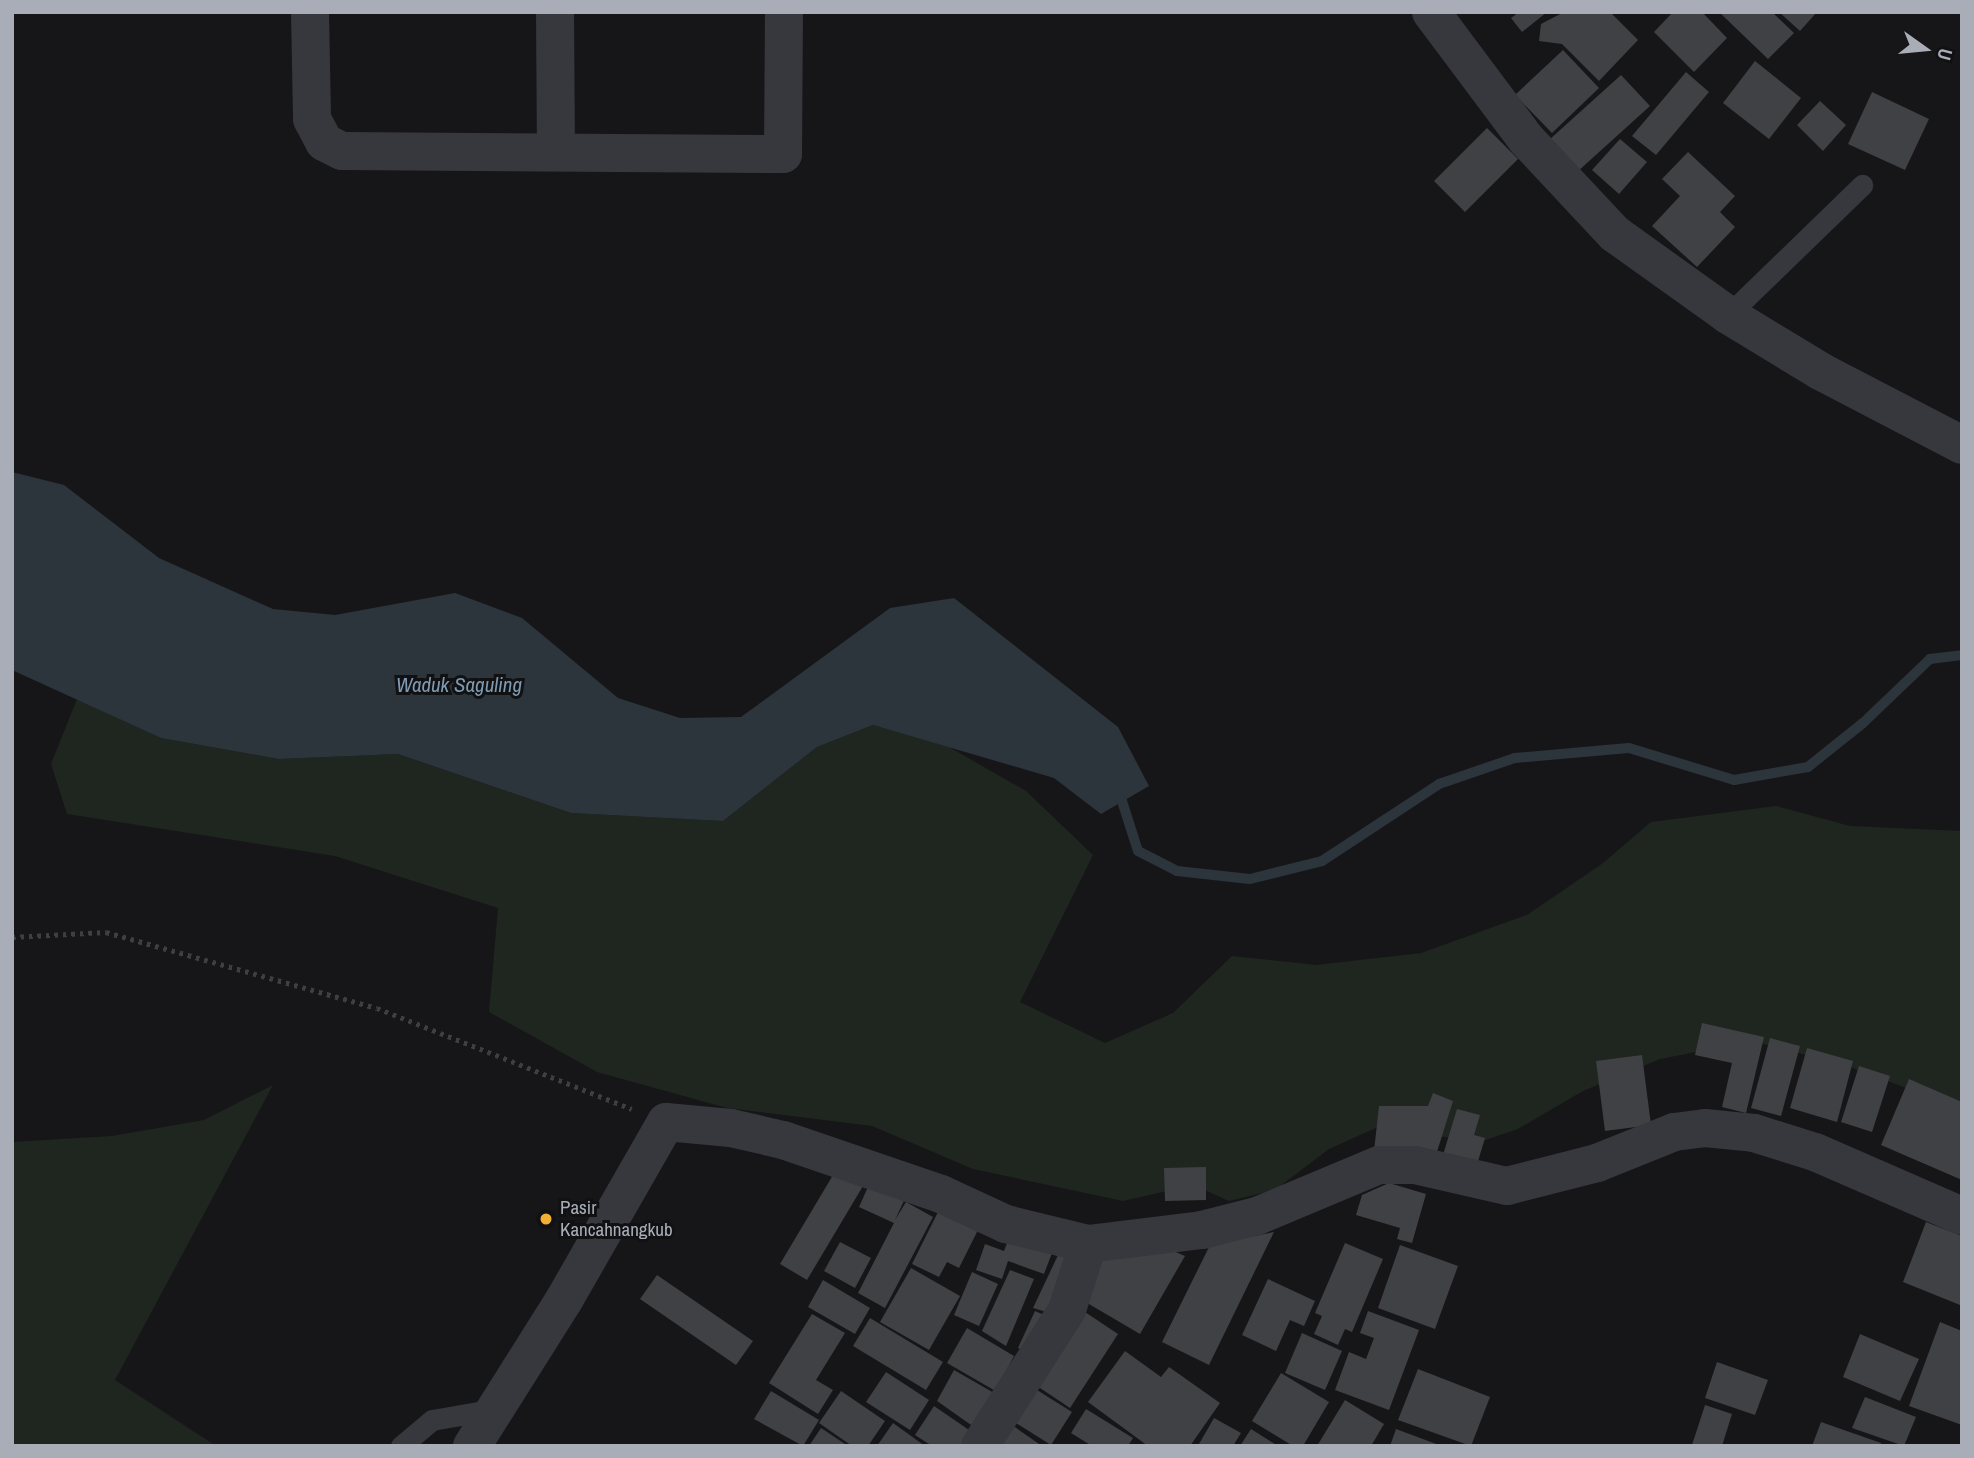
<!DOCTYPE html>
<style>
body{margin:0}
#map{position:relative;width:1974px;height:1458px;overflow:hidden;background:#161618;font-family:"Archivo Narrow",sans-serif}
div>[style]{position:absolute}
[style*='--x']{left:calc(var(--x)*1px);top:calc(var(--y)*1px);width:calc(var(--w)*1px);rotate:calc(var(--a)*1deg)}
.green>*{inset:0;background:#1e261f}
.water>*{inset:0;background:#2c353c}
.stream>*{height:10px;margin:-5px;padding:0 5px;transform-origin:5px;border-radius:5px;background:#2c353c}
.building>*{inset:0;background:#404145}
.path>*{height:4.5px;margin-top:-2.25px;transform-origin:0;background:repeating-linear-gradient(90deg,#3d3f44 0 3.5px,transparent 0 8.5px)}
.service>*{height:21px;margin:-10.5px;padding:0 10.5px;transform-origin:10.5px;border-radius:10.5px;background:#37383d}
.minor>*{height:38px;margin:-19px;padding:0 19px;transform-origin:19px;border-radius:19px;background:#37383d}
.dots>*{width:19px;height:19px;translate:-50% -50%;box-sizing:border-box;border:4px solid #111113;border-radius:50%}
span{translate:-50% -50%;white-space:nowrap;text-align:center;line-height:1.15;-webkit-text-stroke:6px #111113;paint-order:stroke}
.poi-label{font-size:19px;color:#a8adb8}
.left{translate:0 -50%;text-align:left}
.water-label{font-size:21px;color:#7f9bb3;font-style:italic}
.frame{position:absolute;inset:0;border:14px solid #a8adb8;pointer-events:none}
.north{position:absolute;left:1890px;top:14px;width:70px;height:70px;-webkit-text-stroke:5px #111113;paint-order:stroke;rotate:105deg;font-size:19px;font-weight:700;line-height:28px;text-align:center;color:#a8adb8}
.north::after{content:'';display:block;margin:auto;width:24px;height:32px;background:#a8adb8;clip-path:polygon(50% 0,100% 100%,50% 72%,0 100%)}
</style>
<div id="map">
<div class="green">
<div style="clip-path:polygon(77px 699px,161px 738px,279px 759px,398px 754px,571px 813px,723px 821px,817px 747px,873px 725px,949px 747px,1026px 791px,1093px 855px,1020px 1002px,1105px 1043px,1173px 1013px,1232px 956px,1316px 965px,1421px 953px,1527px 915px,1603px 863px,1651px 822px,1776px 806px,1850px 826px,1962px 831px,1962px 1109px,1842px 1064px,1752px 1041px,1660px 1059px,1583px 1091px,1518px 1129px,1479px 1142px,1378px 1127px,1329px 1149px,1275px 1190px,1229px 1201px,1194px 1185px,1123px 1201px,973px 1169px,872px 1126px,727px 1108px,597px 1072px,489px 1012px,498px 908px,335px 856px,67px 814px,51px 764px)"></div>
<div style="clip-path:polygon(273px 1085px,115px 1380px,216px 1446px,12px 1446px,12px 1142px,112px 1136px,204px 1120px)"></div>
</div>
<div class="water">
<div style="clip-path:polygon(12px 472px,64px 485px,159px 558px,273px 609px,335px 615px,455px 593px,522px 618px,618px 698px,680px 718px,741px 717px,890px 608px,954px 598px,1118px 727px,1149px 786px,1101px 814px,1054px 778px,873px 725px,817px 747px,723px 821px,571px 813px,398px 754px,279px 759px,161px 738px,12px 670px)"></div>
</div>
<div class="stream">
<div style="--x:1113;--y:793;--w:12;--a:42"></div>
<div style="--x:1122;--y:801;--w:52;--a:72.3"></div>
<div style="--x:1138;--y:851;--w:44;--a:27.1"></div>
<div style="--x:1177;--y:871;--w:73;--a:6.3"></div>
<div style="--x:1250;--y:879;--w:74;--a:-14"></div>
<div style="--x:1322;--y:861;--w:140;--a:-33.3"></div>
<div style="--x:1439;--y:784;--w:80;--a:-18.9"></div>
<div style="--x:1515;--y:758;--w:114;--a:-5"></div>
<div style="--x:1629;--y:748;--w:110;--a:16.9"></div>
<div style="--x:1734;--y:780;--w:75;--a:-10"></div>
<div style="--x:1808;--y:767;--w:70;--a:-38.7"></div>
<div style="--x:1863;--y:723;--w:93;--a:-43.7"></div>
<div style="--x:1930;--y:659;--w:32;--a:-7"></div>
</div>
<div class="building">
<div style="clip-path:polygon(1519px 12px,1547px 12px,1522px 32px,1511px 18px)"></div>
<div style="clip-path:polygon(1564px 12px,1610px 12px,1638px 40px,1599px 81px,1562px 44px,1539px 41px,1541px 24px)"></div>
<div style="clip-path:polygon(1673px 12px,1702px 12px,1727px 38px,1694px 72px,1654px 32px)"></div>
<div style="clip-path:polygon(1719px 12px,1772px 12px,1794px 33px,1768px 59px)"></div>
<div style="clip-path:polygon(1779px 12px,1817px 12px,1800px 31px)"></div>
<div style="clip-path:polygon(1563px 50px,1599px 88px,1552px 133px,1515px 95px)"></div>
<div style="clip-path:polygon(1755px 61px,1801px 98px,1769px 139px,1723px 103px)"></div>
<div style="clip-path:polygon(1686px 72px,1709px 92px,1656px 155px,1632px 136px)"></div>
<div style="clip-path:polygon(1621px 75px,1650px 106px,1577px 172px,1549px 140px)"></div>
<div style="clip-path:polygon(1872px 92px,1929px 119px,1905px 170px,1848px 144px)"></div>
<div style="clip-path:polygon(1820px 101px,1846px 125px,1823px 151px,1797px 125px)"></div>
<div style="clip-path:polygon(1487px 128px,1518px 159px,1465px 212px,1434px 181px)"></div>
<div style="clip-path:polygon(1620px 139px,1647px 162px,1619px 194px,1592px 170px)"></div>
<div style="clip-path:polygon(1688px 152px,1735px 196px,1720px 212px,1735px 227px,1697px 267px,1652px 226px,1680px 196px,1662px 179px)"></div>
<div style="clip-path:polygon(1702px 1023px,1764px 1037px,1746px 1113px,1722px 1107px,1732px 1063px,1695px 1055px)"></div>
<div style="clip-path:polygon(1770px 1038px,1800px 1046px,1781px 1116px,1751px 1108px)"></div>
<div style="clip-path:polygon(1807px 1048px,1853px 1061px,1837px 1122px,1790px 1108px)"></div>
<div style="clip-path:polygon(1642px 1055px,1651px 1125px,1605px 1131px,1596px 1061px)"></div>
<div style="clip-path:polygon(1859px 1066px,1890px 1076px,1872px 1132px,1841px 1122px)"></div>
<div style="clip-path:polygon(1909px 1079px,1962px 1102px,1962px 1180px,1881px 1145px)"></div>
<div style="clip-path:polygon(1433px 1093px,1453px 1101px,1435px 1158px,1374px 1151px,1379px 1106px,1428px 1106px)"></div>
<div style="clip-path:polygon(1457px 1109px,1480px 1115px,1474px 1135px,1485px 1138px,1476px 1168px,1442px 1158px)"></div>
<div style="clip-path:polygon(1206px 1167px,1206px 1200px,1165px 1201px,1164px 1168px)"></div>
<div style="clip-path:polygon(836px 1170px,863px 1186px,807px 1280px,780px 1264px)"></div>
<div style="clip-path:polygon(872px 1178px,907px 1194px,895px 1220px,906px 1202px,933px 1217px,885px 1308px,858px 1293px,894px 1223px,859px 1207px)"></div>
<div style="clip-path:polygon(1389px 1183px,1426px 1194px,1412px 1243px,1397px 1239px,1400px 1228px,1356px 1215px,1362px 1195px)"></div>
<div style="clip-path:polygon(940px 1208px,979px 1228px,959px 1268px,947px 1262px,939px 1277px,912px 1264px)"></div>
<div style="clip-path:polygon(1926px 1222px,1962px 1236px,1960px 1305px,1903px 1282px)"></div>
<div style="clip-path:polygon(1274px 1232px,1209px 1365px,1162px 1342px,1210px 1245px)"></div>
<div style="clip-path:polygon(1009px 1238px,1052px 1253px,1044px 1274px,1008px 1261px,1002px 1279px,976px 1270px,985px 1244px,1004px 1251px)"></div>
<div style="clip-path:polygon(840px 1242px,871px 1258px,855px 1288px,824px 1271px)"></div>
<div style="clip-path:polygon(1345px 1243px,1383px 1259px,1352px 1332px,1345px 1329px,1338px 1345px,1314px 1334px,1322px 1316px,1315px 1313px)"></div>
<div style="clip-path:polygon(1400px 1245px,1458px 1266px,1435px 1329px,1378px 1308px)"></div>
<div style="clip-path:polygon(1171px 1250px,1185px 1256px,1140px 1334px,1077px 1297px,1094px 1253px)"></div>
<div style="clip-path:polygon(1059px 1253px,1074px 1259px,1060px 1316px,1033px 1308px)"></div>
<div style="clip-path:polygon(911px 1268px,960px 1296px,929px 1350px,880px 1322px)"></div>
<div style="clip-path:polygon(1010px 1270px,1034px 1279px,1006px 1346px,982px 1331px)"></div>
<div style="clip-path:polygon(972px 1272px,998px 1284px,979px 1326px,954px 1315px)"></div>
<div style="clip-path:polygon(657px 1275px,753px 1341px,736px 1365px,640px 1299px)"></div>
<div style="clip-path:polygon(1268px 1279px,1315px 1301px,1304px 1326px,1290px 1320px,1276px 1351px,1242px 1335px)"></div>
<div style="clip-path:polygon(823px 1280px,870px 1308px,855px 1334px,808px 1307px)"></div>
<div style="clip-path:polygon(1079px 1308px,1118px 1334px,1070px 1408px,1031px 1382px)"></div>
<div style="clip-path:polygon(1035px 1311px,1053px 1319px,1036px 1356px,1018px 1348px)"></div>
<div style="clip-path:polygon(1368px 1311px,1419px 1330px,1389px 1410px,1335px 1390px,1349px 1352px,1366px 1359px,1374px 1338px,1360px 1333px)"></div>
<div style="clip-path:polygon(812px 1314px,845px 1333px,816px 1380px,833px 1390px,818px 1414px,769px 1383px)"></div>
<div style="clip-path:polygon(870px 1318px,943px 1362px,926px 1390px,853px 1346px)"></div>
<div style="clip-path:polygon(1940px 1322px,1962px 1331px,1962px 1425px,1909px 1406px)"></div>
<div style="clip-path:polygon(967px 1328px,1014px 1356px,1006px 1371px,1006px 1397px,947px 1363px)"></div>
<div style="clip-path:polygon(1302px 1333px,1342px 1351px,1325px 1390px,1285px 1373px)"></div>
<div style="clip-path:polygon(1860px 1334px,1919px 1359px,1900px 1401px,1843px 1377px)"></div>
<div style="clip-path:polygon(1125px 1351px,1161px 1377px,1169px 1367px,1220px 1403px,1190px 1446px,1148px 1446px,1088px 1402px)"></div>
<div style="clip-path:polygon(1717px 1362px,1768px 1380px,1755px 1415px,1705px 1398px)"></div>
<div style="clip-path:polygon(1418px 1369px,1490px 1397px,1471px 1446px,1398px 1420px)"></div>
<div style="clip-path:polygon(954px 1370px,1001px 1397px,981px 1432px,937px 1401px)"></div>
<div style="clip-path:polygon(886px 1372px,929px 1400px,910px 1430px,866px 1402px)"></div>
<div style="clip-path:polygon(1281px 1373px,1329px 1402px,1303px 1446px,1293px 1446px,1252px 1421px)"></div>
<div style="clip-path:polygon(1029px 1385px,1072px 1412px,1051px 1445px,1008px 1418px)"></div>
<div style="clip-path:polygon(771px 1391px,819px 1420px,803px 1446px,754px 1419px)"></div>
<div style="clip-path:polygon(841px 1391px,885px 1421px,868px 1446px,852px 1446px,819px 1423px)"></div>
<div style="clip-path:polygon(1865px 1397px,1916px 1417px,1904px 1446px,1852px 1428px)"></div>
<div style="clip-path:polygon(1345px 1400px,1384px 1424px,1371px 1446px,1317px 1446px)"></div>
<div style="clip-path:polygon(1705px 1405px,1732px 1414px,1722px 1446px,1692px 1445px)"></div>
<div style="clip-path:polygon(934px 1406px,972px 1432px,963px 1446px,932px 1446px,915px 1435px)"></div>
<div style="clip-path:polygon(1086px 1409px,1133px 1438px,1128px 1446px,1092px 1446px,1071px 1433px)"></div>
<div style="clip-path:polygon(1214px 1418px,1241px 1433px,1233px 1446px,1199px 1444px)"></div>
<div style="clip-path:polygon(1821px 1422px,1881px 1443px,1880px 1446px,1812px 1446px)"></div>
<div style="clip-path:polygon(893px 1423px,925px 1446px,877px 1446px)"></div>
<div style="clip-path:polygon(1009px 1423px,1042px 1446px,993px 1446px)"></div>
<div style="clip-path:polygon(821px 1428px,848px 1446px,809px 1446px)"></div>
<div style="clip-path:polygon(1251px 1429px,1278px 1446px,1240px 1446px)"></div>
<div style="clip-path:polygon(1396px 1429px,1439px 1445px,1439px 1446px,1390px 1446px)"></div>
</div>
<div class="path">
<div style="--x:12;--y:937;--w:94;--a:-3"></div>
<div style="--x:106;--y:932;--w:281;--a:15.7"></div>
<div style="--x:377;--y:1008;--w:274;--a:21.6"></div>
</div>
<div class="service">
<div style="--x:1728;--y:315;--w:187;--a:-44.1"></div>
<div style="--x:401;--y:1446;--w:40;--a:-40"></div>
<div style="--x:432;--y:1420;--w:64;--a:-9.9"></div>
</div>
<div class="minor">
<div style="--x:310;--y:12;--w:107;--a:88.9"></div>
<div style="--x:312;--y:119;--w:26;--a:62"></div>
<div style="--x:324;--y:142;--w:20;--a:27"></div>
<div style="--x:342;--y:151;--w:441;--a:0.4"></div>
<div style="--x:783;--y:154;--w:142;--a:-89.6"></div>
<div style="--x:555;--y:12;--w:140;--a:89.6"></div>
<div style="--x:1431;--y:12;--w:159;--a:53.2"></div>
<div style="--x:1526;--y:139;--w:130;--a:46.9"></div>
<div style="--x:1615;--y:234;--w:139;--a:35.6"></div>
<div style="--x:1728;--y:315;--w:108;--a:31.3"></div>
<div style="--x:1820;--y:371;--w:160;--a:27.5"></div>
<div style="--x:472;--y:1446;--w:173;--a:-57.8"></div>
<div style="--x:564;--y:1300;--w:205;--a:-60.2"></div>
<div style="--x:666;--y:1122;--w:65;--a:5.3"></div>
<div style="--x:731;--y:1128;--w:53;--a:13"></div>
<div style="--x:783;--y:1140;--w:167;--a:18.9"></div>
<div style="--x:941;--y:1194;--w:72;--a:24.8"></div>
<div style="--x:1006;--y:1224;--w:84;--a:13.7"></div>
<div style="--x:1088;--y:1244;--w:115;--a:-7"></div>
<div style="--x:1202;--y:1230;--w:57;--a:-14.3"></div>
<div style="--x:1257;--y:1216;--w:132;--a:-22.7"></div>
<div style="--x:1379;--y:1165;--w:36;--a:0"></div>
<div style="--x:1415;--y:1165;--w:94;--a:12.9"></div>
<div style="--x:1507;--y:1186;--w:93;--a:-14.3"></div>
<div style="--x:1597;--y:1163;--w:83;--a:-21.9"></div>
<div style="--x:1674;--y:1132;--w:31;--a:-7"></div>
<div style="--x:1705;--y:1128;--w:49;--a:5.8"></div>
<div style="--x:1754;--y:1133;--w:64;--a:17.3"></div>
<div style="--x:1815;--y:1152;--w:160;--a:23.5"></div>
<div style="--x:980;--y:1446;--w:161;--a:-57.4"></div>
<div style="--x:1067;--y:1310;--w:69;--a:-72.3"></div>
</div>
<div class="dots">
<div style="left:546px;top:1219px;background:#f2b134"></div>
</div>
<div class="poi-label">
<span class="left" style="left:560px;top:1219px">Pasir<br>Kancahnangkub</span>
</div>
<div class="water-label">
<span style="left:459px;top:685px">Waduk Saguling</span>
</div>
<div class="frame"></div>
<div class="north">U</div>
</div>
